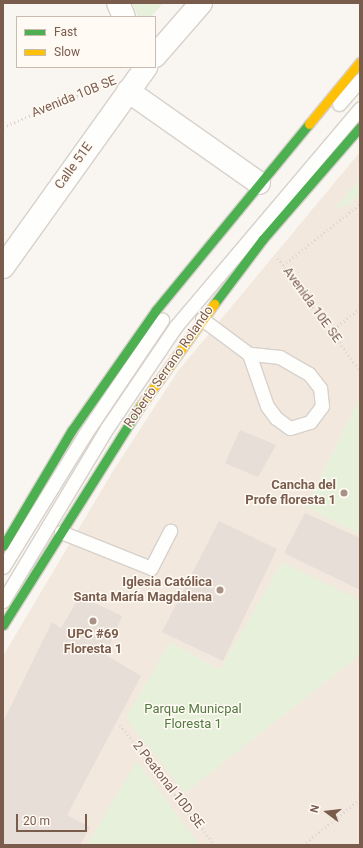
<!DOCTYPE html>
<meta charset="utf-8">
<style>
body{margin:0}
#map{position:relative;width:363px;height:848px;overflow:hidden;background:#f9f5f0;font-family:Roboto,sans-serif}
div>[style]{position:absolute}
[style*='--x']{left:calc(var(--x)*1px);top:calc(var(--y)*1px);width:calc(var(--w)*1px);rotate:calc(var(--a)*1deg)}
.residential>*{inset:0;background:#f2e8de}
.green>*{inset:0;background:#e7f0db}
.building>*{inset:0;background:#e6ded7}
.path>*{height:2.5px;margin-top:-1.25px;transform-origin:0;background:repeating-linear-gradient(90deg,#dcd5d0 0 1px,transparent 0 4px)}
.roads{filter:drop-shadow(1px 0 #d7d1cb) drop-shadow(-1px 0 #d7d1cb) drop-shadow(0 1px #d7d1cb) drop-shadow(0 -1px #d7d1cb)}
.lane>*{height:13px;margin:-6.5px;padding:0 6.5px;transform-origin:6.5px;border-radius:6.5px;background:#fefefd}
.street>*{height:22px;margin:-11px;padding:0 11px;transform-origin:11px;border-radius:11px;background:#fefefd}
.fast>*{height:9px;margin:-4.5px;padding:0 4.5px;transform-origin:4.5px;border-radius:4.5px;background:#4caf50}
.slow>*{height:9px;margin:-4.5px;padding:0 4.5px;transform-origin:4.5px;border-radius:4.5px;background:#ffc107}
.dots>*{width:11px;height:11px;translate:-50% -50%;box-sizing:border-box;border:2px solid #fffaf3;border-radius:50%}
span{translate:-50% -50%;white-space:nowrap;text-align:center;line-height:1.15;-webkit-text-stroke:3px #fffaf3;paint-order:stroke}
.street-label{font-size:13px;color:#7a5c4d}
.poi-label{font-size:13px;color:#7a5c4d;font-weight:700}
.right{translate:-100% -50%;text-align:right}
.park-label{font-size:13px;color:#537a41}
.frame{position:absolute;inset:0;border:4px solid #7a5c4d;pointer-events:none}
.legend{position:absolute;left:16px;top:16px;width:140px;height:52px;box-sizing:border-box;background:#fffaf3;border:1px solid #cabbb1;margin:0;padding:5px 7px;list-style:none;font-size:12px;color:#7a5c4d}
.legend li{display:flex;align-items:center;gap:8px;height:20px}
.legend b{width:20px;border:1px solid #cabbb1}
.north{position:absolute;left:307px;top:792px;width:40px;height:40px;-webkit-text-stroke:3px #fffaf3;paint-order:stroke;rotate:285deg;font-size:11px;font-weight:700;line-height:16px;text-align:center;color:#7a5c4d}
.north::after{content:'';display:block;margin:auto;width:14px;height:18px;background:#7a5c4d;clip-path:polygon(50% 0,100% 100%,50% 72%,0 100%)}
.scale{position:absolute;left:16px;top:814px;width:71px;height:18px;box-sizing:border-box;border:2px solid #7a5c4d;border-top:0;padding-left:5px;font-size:12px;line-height:14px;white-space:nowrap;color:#7a5c4d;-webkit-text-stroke:3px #fffaf3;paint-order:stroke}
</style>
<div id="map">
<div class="residential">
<div style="clip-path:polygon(360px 152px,360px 845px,3px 845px,3px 656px,113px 471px,178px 371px)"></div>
</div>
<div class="green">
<div style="clip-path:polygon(132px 3px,163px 3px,151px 17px,138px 17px)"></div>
<div style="clip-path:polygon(360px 179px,360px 195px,346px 206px,335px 208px)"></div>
<div style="clip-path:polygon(360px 397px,360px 534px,306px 507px)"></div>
<div style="clip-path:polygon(282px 562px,360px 600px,360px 655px,185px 793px,126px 718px,170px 642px,220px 670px)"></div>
<div style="clip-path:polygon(137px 761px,200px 845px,87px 845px)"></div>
</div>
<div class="building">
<div style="clip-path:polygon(240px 430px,276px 445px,258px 477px,225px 463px)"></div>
<div style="clip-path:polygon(305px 513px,360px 538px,360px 590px,284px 553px)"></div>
<div style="clip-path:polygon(219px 521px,277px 549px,223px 661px,162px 632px)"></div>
<div style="clip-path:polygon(80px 596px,122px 616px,106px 655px,141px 676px,67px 815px,90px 827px,80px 845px,3px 845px,3px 722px,52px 622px,61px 628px)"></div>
</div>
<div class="path">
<div style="--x:3;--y:127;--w:108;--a:-22.8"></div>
<div style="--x:278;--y:258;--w:140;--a:54"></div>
<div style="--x:283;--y:265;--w:98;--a:-38.4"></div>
<div style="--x:331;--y:331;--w:37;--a:-38"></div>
<div style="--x:120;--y:725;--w:153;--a:51.6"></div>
<div style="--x:303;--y:845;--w:73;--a:-38.9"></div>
</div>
<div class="roads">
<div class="lane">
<div style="--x:339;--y:104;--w:32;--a:-49"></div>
<div style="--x:202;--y:319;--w:59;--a:36.7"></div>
<div style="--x:249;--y:354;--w:55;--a:70.9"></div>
<div style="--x:267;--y:406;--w:15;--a:53"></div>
<div style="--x:276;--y:418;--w:17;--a:36"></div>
<div style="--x:290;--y:428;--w:21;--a:-17"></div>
<div style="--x:310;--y:422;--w:20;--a:-53"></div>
<div style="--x:322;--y:406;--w:18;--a:-96"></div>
<div style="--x:320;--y:388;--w:18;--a:-128"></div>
<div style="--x:309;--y:374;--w:34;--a:-150"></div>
<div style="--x:280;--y:357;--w:31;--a:-174"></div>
<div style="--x:61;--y:532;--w:97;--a:21.8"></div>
<div style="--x:151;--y:568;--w:42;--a:-62.8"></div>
<div style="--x:3;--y:567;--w:156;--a:-58.3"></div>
<div style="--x:85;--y:434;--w:138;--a:-56"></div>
<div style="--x:3;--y:601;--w:202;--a:-59"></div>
<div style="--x:107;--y:428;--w:123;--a:-55.9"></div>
<div style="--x:176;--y:326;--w:285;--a:-49.8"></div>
</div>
<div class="street">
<div style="--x:118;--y:3;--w:15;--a:67"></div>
<div style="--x:155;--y:56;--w:70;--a:-49"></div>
<div style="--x:128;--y:91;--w:160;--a:35.1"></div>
<div style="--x:3;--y:267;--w:246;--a:-54.4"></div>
</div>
<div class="fast">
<div style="--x:214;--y:304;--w:81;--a:-53"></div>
<div style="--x:263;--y:239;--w:148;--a:-49.1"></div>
<div style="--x:3;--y:546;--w:135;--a:-59.3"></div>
<div style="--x:72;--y:430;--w:146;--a:-55"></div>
<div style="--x:156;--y:310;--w:241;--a:-50.6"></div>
<div style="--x:3;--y:625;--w:260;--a:-57.9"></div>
</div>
<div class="slow">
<div style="--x:309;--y:124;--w:80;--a:-50.6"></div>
<div style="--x:141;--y:405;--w:125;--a:-54.1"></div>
</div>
</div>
<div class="dots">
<div style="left:344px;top:493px;background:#a69286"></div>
<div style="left:220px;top:590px;background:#a69286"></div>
<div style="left:93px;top:621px;background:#a69286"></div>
</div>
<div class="street-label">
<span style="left:74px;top:97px;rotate:-22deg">Avenida 10B SE</span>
<span style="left:74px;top:166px;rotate:-54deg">Calle 51E</span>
<span style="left:312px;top:305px;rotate:54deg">Avenida 10E SE</span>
<span style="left:169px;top:367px;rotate:-55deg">Roberto Serrano Rolando</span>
<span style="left:168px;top:785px;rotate:52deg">2 Peatonal 10D SE</span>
</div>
<div class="poi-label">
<span class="right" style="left:336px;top:493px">Cancha del<br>Profe floresta 1</span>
<span class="right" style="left:212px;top:590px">Iglesia Católica<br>Santa María Magdalena</span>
<span style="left:93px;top:642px">UPC #69<br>Floresta 1</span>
</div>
<div class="park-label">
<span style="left:193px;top:717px">Parque Municpal<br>Floresta 1</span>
</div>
<div class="frame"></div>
<ul class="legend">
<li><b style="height:5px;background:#4caf50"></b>Fast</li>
<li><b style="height:5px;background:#ffc107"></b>Slow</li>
</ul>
<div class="north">N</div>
<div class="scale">20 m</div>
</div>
